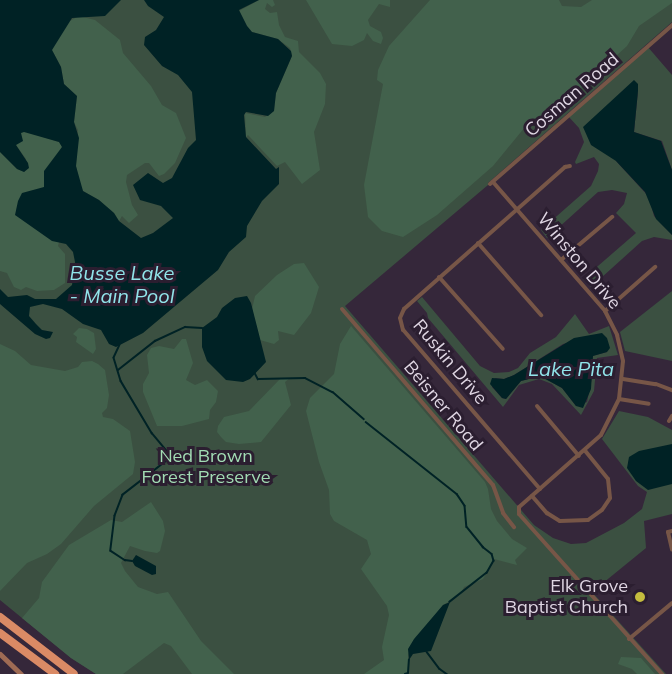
<!DOCTYPE html>
<style>
body{margin:0}
#map{position:relative;width:672px;height:674px;overflow:hidden;background:#35273a;font-family:Mulish,sans-serif}
div>[style]{position:absolute}
[style*='--x']{left:calc(var(--x)*1px);top:calc(var(--y)*1px);width:calc(var(--w)*1px);rotate:calc(var(--a)*1deg)}
.green>*{inset:0;background:#3b5041}
.forest>*{inset:0;background:#42614c}
.water>*{inset:0;background:#002225}
.stream>*{height:1.5px;margin:-0.75px;padding:0 0.75px;transform-origin:0.75px;border-radius:0.75px;background:#002225}
.street>*{height:4px;margin:-2px;padding:0 2px;transform-origin:2px;border-radius:2px;background:#775647}
.secondary>*{height:5px;margin:-2.5px;padding:0 2.5px;transform-origin:2.5px;border-radius:2.5px;background:#9f6b54}
.highway>*{height:8px;margin:-4px;padding:0 4px;transform-origin:4px;border-radius:4px;background:#da8a65}
.dots>*{width:16px;height:16px;translate:-50% -50%;box-sizing:border-box;border:3px solid #2b1e30;border-radius:50%}
span{translate:-50% -50%;white-space:nowrap;text-align:center;line-height:1.15;-webkit-text-stroke:6px #2b1e30;paint-order:stroke}
.street-label{font-size:18px;color:#dfd6e3}
.park-label{font-size:18px;color:#a2dcb4}
.poi-label{font-size:18px;color:#dfd6e3}
.right{translate:-100% -50%;text-align:right}
.water-label{font-size:20px;color:#91e4ea;font-style:italic}
</style>
<div id="map">
<div class="green">
<div style="clip-path:polygon(0 0,672px 0,672px 22px,488px 183px,488px 185px,345px 306px,534px 525px,553px 538px,571px 544px,586px 543px,624px 523px,642px 509px,647px 492px,638px 486px,602px 439px,619px 411px,648px 417px,672px 430px,672px 514px,644px 521px,646px 548px,592px 592px,666px 674px,96px 674px,71px 658px,0 600px)"></div>
<div style="clip-path:polygon(647px 46px,672px 75px,672px 170px,662px 141px,634px 132px,638px 91px,616px 161px,649px 197px,654px 216px,672px 235px,672px 240px,654px 237px,642px 241px,591px 287px,583px 279px,636px 233px,616px 213px,624px 204px,627px 193px,612px 190px,598px 192px,547px 238px,541px 230px,591px 186px,598px 171px,599px 164px,594px 157px,576px 164px,575px 162px,584px 142px,579px 128px,568px 116px)"></div>
<div style="clip-path:polygon(672px 291px,672px 361px,625px 351px,620px 332px)"></div>
<div style="clip-path:polygon(evenodd,422px 297px,480px 366px,494px 373px,509px 372px,518px 368px,530px 353px,556px 337px,575px 314px,589px 334px,609px 326px,618px 355px,597px 358px,594px 391px,581px 415px,552px 384px,539px 379px,519px 385px,503px 407px,428px 318px,427px 313px,417px 301px,422px 297px,594px 336px,607px 352px,592px 356px,592px 378px,587px 402px,576px 406px,562px 388px,540px 376px,521px 381px,506px 399px,502px 398px,492px 387px,495px 378px,504px 379px,514px 375px,563px 344px,594px 336px)"></div>
</div>
<div class="forest">
<div style="clip-path:polygon(259px 0,273px 0,275px 5px,272px 7px,267px 3px,265px 9px,270px 13px,277px 12px,279px 25px,285px 37px,298px 41px,299px 52px,320px 73px,326px 84px,325px 104px,314px 132px,320px 170px,302px 184px,285px 162px,277px 166px,248px 135px,246px 137px,245px 113px,265px 117px,274px 111px,276px 93px,292px 56px,290px 48px,278px 39px,252px 32px,247px 26px,239px 11px)"></div>
<div style="clip-path:polygon(306px 0,390px 0,390px 7px,379px 4px,368px 20px,370px 26px,381px 32px,383px 38px,381px 44px,373px 41px,367px 33px,364px 40px,352px 46px,332px 44px)"></div>
<div style="clip-path:polygon(430px 0,559px 0,562px 6px,581px 7px,592px 0,672px 0,672px 3px,639px 26px,627px 46px,551px 115px,525px 127px,493px 166px,437px 215px,403px 237px,382px 231px,368px 217px,364px 185px,383px 84px,377px 80px,378px 70px,389px 46px)"></div>
<div style="clip-path:polygon(79px 16px,95px 20px,120px 40px,123px 53px,151px 86px,162px 105px,176px 113px,186px 138px,175px 163px,164px 174px,159px 176px,149px 163px,145px 163px,127px 175px,126px 182px,132px 205px,138px 215px,129px 223px,122px 216px,119px 221px,114px 213px,99px 200px,83px 191px,78px 178px,76px 166px,78px 130px,74px 122px,77px 96px,64px 84px,61px 67px,52px 50px,66px 23px)"></div>
<div style="clip-path:polygon(24px 131px,59px 142px,62px 147px,45px 178px,44px 187px,17px 208px,16px 215px,59px 242px,58px 246px,65px 254px,65px 283px,54px 290px,37px 291px,26px 287px,21px 290px,14px 287px,7px 273px,0 271px,0 152px,17px 169px,25px 172px,26px 159px,16px 145px,21px 133px)"></div>
<div style="clip-path:polygon(304px 263px,319px 287px,311px 313px,294px 335px,278px 331px,279px 340px,274px 344px,260px 340px,252px 309px,255px 296px,277px 275px,294px 264px)"></div>
<div style="clip-path:polygon(351px 326px,485px 482px,488px 489px,491px 509px,497px 521px,512px 539px,527px 548px,515px 560px,517px 565px,494px 559px,483px 579px,464px 587px,460px 595px,443px 605px,412px 644px,408px 655px,408px 673px,406px 674px,364px 674px,384px 660px,382px 647px,389px 615px,387px 606px,361px 569px,371px 554px,367px 540px,334px 521px,330px 514px,329px 490px,319px 462px,306px 411px,310px 398px,334px 374px,340px 344px)"></div>
<div style="clip-path:polygon(79px 328px,87px 329px,94px 333px,96px 349px,93px 354px,76px 342px,77px 337px,73px 334px)"></div>
<div style="clip-path:polygon(182px 339px,186px 339px,193px 363px,186px 380px,195px 385px,207px 380px,218px 391px,216px 402px,210px 410px,209px 419px,182px 426px,157px 426px,143px 392px,143px 384px,149px 373px,147px 355px,151px 348px,159px 346px,174px 349px)"></div>
<div style="clip-path:polygon(0 344px,15px 351px,31px 365px,65px 371px,78px 367px,82px 362px,92px 361px,98px 364px,105px 370px,109px 395px,107px 408px,102px 413px,103px 417px,113px 419px,130px 431px,135px 462px,133px 474px,94px 506px,61px 544px,47px 554px,27px 563px,0 591px)"></div>
<div style="clip-path:polygon(290px 378px,285px 382px,291px 405px,261px 442px,239px 444px,226px 442px,221px 437px,217px 432px,218px 426px,224px 417px,249px 411px,280px 379px)"></div>
<div style="clip-path:polygon(151px 502px,163px 521px,165px 531px,160px 551px,157px 553px,145px 551px,130px 546px,121px 563px,125px 571px,138px 587px,157px 594px,168px 592px,201px 641px,234px 674px,192px 674px,171px 646px,164px 643px,123px 674px,96px 674px,71px 658px,22px 618px,39px 598px,42px 582px,69px 545px,111px 520px,122px 522px)"></div>
<div style="clip-path:polygon(621px 657px,641px 658px,655px 674px,637px 674px,632px 669px,618px 664px)"></div>
</div>
<div class="water">
<div style="clip-path:polygon(0 0,121px 0,105px 16px,72px 18px,52px 50px,61px 67px,64px 84px,77px 96px,74px 122px,79px 138px,76px 166px,83px 191px,99px 200px,114px 213px,119px 221px,141px 238px,153px 233px,173px 218px,161px 206px,140px 200px,133px 185px,148px 173px,163px 183px,172px 178px,188px 148px,196px 140px,192px 92px,178px 75px,162px 66px,144px 45px,145px 37px,156px 30px,164px 17px,148px 6px,144px 0,259px 0,239px 10px,247px 26px,252px 32px,278px 39px,291px 51px,292px 56px,276px 93px,274px 111px,268px 116px,246px 112px,244px 115px,246px 137px,276px 169px,279px 167px,279px 184px,262px 201px,247px 226px,246px 237px,229px 252px,218px 270px,143px 333px,116px 347px,109px 344px,101px 330px,83px 324px,62px 309px,43px 304px,30px 307px,29px 316px,36px 324px,42px 330px,53px 332px,50px 338px,46px 339px,35px 334px,0 304px,0 289px,8px 297px,27px 295px,35px 299px,56px 299px,72px 285px,75px 262px,73px 252px,66px 244px,52px 241px,15px 215px,18px 201px,22px 193px,44px 187px,44px 171px,62px 147px,59px 142px,24px 132px,21px 133px,23px 141px,16px 145px,28px 163px,29px 168px,24px 172px,17px 169px,0 152px)"></div>
<div style="clip-path:polygon(634px 80px,638px 84px,638px 91px,634px 132px,661px 141px,672px 170px,672px 235px,656px 219px,645px 192px,616px 161px,591px 145px,583px 127px)"></div>
<div style="clip-path:polygon(247px 296px,251px 303px,266px 362px,250px 379px,243px 382px,226px 380px,207px 361px,202px 347px,202px 328px,217px 317px,222px 308px,235px 298px)"></div>
<div style="clip-path:polygon(602px 333px,607px 338px,610px 348px,607px 352px,593px 356px,591px 389px,583px 408px,576px 406px,562px 388px,540px 376px,521px 381px,506px 399px,502px 398px,490px 384px,492px 378px,504px 379px,514px 375px,574px 338px)"></div>
<div style="clip-path:polygon(672px 444px,672px 484px,648px 490px,636px 481px,627px 468px,629px 457px,639px 451px)"></div>
<div style="clip-path:polygon(136px 555px,156px 566px,156px 574px,152px 575px,135px 566px,132px 561px)"></div>
<div style="clip-path:polygon(450px 602px,431px 651px,413px 654px,409px 660px,408px 649px,414px 639px,443px 605px)"></div>
</div>
<div class="stream">
<div style="--x:120;--y:345;--w:14;--a:115"></div>
<div style="--x:114;--y:358;--w:24;--a:73"></div>
<div style="--x:121;--y:381;--w:61;--a:59.2"></div>
<div style="--x:152;--y:433;--w:31;--a:50"></div>
<div style="--x:172;--y:457;--w:62;--a:142.2"></div>
<div style="--x:123;--y:495;--w:22;--a:111"></div>
<div style="--x:115;--y:516;--w:35;--a:97"></div>
<div style="--x:111;--y:551;--w:17;--a:33"></div>
<div style="--x:125;--y:560;--w:7;--a:8"></div>
<div style="--x:118;--y:370;--w:47;--a:-38.1"></div>
<div style="--x:155;--y:341;--w:33;--a:-25"></div>
<div style="--x:185;--y:327;--w:17;--a:3"></div>
<div style="--x:255;--y:373;--w:7;--a:63"></div>
<div style="--x:258;--y:379;--w:47;--a:-1.2"></div>
<div style="--x:305;--y:378;--w:31;--a:27"></div>
<div style="--x:333;--y:392;--w:41;--a:41.1"></div>
<div style="--x:366;--y:422;--w:116;--a:38.4"></div>
<div style="--x:457;--y:494;--w:14;--a:56"></div>
<div style="--x:465;--y:506;--w:21;--a:85"></div>
<div style="--x:467;--y:527;--w:26;--a:51"></div>
<div style="--x:483;--y:547;--w:11;--a:38"></div>
<div style="--x:492;--y:554;--w:7;--a:74"></div>
<div style="--x:494;--y:561;--w:14;--a:120"></div>
<div style="--x:487;--y:573;--w:47;--a:141.9"></div>
<div style="--x:427;--y:652;--w:21;--a:53"></div>
<div style="--x:440;--y:669;--w:9;--a:36"></div>
<div style="--x:405;--y:674;--w:3;--a:-18"></div>
<div style="--x:408;--y:673;--w:13;--a:-86"></div>
</div>
<div class="street">
<div style="--x:493;--y:182;--w:171;--a:49"></div>
<div style="--x:605;--y:311;--w:27;--a:63"></div>
<div style="--x:617;--y:335;--w:27;--a:77"></div>
<div style="--x:623;--y:361;--w:38;--a:96"></div>
<div style="--x:619;--y:399;--w:40;--a:116.6"></div>
<div style="--x:601;--y:435;--w:109;--a:138.7"></div>
<div style="--x:519;--y:507;--w:7;--a:90"></div>
<div style="--x:519;--y:514;--w:215;--a:48.2"></div>
<div style="--x:490;--y:184;--w:242;--a:-41.1"></div>
<div style="--x:478;--y:243;--w:96;--a:48.8"></div>
<div style="--x:561;--y:260;--w:67;--a:-40.1"></div>
<div style="--x:439;--y:277;--w:96;--a:48.4"></div>
<div style="--x:342;--y:309;--w:232;--a:49.4"></div>
<div style="--x:493;--y:485;--w:30;--a:70"></div>
<div style="--x:503;--y:513;--w:18;--a:52"></div>
<div style="--x:605;--y:311;--w:67;--a:-41.3"></div>
<div style="--x:623;--y:379;--w:33;--a:9"></div>
<div style="--x:656;--y:384;--w:17;--a:21"></div>
<div style="--x:619;--y:399;--w:30;--a:9"></div>
<div style="--x:537;--y:406;--w:65;--a:50"></div>
<div style="--x:669;--y:421;--w:6;--a:-59"></div>
<div style="--x:540;--y:489;--w:210;--a:-130.7"></div>
<div style="--x:403;--y:330;--w:12;--a:-104"></div>
<div style="--x:400;--y:318;--w:10;--a:-66"></div>
<div style="--x:404;--y:309;--w:215;--a:-41.4"></div>
<div style="--x:565;--y:167;--w:5;--a:-11"></div>
<div style="--x:532;--y:496;--w:23;--a:49"></div>
<div style="--x:547;--y:513;--w:15;--a:32"></div>
<div style="--x:560;--y:521;--w:28;--a:-2"></div>
<div style="--x:588;--y:520;--w:17;--a:-36"></div>
<div style="--x:602;--y:510;--w:14;--a:-56"></div>
<div style="--x:610;--y:498;--w:19;--a:-96"></div>
<div style="--x:608;--y:479;--w:36;--a:-129"></div>
<div style="--x:672;--y:531;--w:4;--a:166"></div>
<div style="--x:668;--y:532;--w:18;--a:77"></div>
<div style="--x:629;--y:639;--w:56;--a:-39.9"></div>
</div>
<div class="secondary">
<div style="--x:0;--y:654;--w:29;--a:44"></div>
</div>
<div class="highway">
<div style="--x:0;--y:617;--w:93;--a:37.6"></div>
<div style="--x:0;--y:633;--w:69;--a:36.7"></div>
</div>
<div class="dots">
<div style="left:640px;top:597px;background:#c4bc3e"></div>
</div>
<div class="street-label">
<span style="left:572px;top:95px;rotate:-41deg">Cosman Road</span>
<span style="left:579px;top:261px;rotate:50deg">Winston Drive</span>
<span style="left:450px;top:362px;rotate:50deg">Ruskin Drive</span>
<span style="left:443px;top:406px;rotate:50deg">Beisner Road</span>
</div>
<div class="park-label">
<span style="left:206px;top:467px">Ned Brown<br>Forest Preserve</span>
</div>
<div class="poi-label">
<span class="right" style="left:628px;top:597px">Elk Grove<br>Baptist Church</span>
</div>
<div class="water-label">
<span style="left:122px;top:284px">Busse Lake<br>- Main Pool</span>
<span style="left:571px;top:368px">Lake Pita</span>
</div>
</div>
